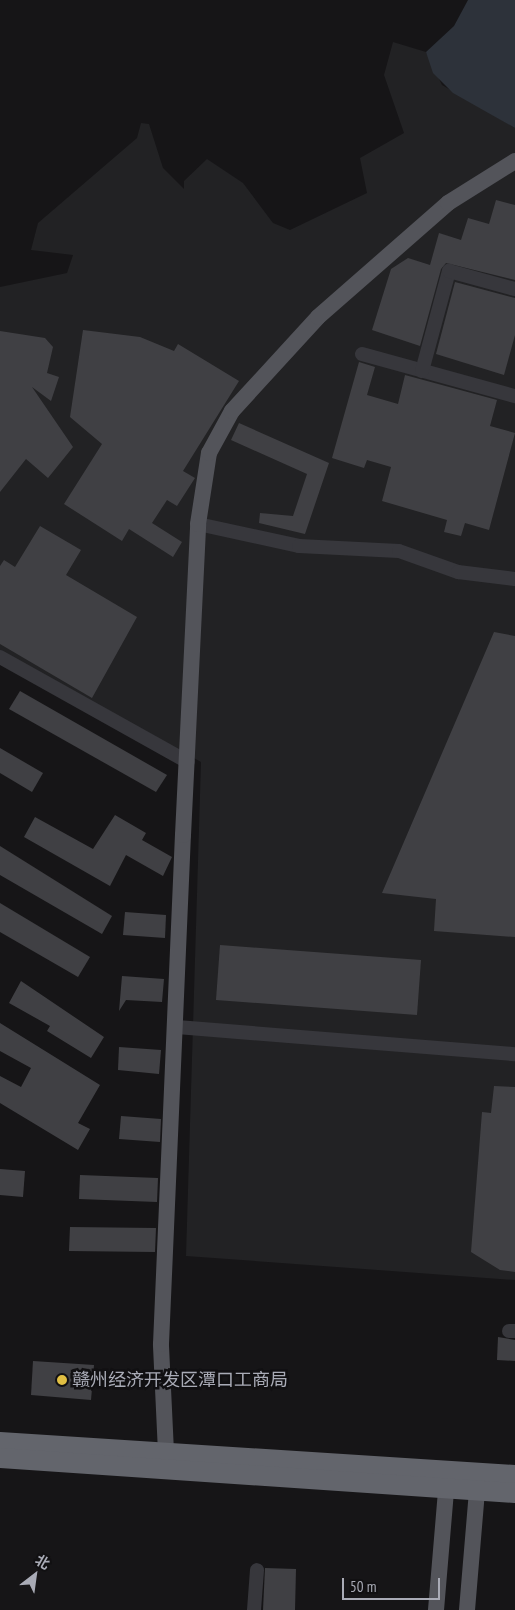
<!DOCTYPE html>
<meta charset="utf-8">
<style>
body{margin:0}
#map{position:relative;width:515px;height:1610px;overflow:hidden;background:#161517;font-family:"PT Sans Narrow","Noto Sans SC",sans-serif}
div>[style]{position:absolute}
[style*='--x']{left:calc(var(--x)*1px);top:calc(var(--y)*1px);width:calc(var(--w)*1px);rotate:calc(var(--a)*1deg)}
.built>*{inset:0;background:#222224}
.water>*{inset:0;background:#2d323a}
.building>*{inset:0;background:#404044}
.minor>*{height:14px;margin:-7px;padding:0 7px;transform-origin:7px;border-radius:7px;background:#37373c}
.major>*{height:16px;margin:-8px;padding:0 8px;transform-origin:8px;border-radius:8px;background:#53545a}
.highway>*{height:20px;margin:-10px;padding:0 10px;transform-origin:10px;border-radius:10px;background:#63656c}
.dots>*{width:14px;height:14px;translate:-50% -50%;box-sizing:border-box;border:2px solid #111012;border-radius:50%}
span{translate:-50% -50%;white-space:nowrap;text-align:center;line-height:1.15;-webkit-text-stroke:5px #111012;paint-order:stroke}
.poi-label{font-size:18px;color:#a9abb6}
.left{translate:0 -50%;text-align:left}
.north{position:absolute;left:10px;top:1550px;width:50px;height:50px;-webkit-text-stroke:4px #111012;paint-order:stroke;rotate:30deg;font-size:14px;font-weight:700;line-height:20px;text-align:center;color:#a9abb6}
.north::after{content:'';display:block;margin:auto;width:18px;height:22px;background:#a9abb6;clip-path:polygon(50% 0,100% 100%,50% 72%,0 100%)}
.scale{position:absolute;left:342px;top:1578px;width:98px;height:22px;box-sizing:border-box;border:2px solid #a9abb6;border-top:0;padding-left:6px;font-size:15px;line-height:18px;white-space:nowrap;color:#a9abb6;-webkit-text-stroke:4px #111012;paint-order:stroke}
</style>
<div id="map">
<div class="built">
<div style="clip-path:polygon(393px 42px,426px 52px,442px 85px,515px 128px,515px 1280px,186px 1256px,201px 762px,0 650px,0 287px,67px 273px,73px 255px,31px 250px,38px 223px,137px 138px,141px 123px,149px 124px,163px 168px,184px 189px,184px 181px,207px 159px,243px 183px,273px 223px,290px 230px,367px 193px,360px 158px,404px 133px,384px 75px)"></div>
</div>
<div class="water">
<div style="clip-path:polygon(468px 0,515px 0,515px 128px,453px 93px,433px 73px,426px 52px,454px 26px)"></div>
</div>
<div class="building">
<div style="clip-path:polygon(496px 200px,515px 205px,515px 280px,446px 263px,441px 269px,420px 346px,372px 330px,391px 269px,408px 258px,430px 265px,439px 233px,461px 240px,468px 218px,489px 224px)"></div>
<div style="clip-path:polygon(455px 282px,515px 298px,515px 335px,504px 375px,436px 354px)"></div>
<div style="clip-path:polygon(83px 330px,140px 337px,174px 351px,178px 344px,239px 381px,183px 471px,195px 478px,177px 506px,167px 500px,152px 523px,182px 542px,173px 557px,129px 529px,122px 541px,64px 504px,102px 444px,70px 417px)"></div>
<div style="clip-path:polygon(0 331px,45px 338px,53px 347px,47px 373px,59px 377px,51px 401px,32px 387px,73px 447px,48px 478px,26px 459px,0 492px)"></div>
<div style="clip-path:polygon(359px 362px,375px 367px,367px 395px,398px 404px,405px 375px,497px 400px,490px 426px,515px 433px,489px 530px,465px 523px,461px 536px,444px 532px,447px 520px,382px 501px,391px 467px,367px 460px,364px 468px,332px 458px)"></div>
<div style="clip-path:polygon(239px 423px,329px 463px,305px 534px,259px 523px,260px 513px,293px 516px,307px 474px,231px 440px)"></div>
<div style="clip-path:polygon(40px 526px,81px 550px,66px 575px,137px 617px,92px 698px,0 644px,0 566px,4px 560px,15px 567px)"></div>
<div style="clip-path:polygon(494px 632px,515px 636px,515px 937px,434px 931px,436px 899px,382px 893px)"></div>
<div style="clip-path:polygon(20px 691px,167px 775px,156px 792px,9px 709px)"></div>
<div style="clip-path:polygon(0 748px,43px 773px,32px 792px,0 773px)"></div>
<div style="clip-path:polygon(115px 815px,146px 833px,142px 840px,172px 857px,163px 876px,126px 855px,110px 886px,24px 837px,35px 817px,93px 849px)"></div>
<div style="clip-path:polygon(0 846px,112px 916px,102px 934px,0 875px)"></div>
<div style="clip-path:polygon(0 903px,90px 957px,78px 977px,0 932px)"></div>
<div style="clip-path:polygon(125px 912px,166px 915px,165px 938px,123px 935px)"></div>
<div style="clip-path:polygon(220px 945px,421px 960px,417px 1015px,216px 1000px)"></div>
<div style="clip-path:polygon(122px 976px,164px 979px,162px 1002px,126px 1000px,119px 1011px)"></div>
<div style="clip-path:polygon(21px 981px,104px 1037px,91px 1058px,47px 1031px,50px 1026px,9px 1003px)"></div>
<div style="clip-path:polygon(0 1023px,100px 1085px,78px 1123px,90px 1129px,78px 1150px,0 1103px,0 1076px,21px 1087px,31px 1068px,0 1051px)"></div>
<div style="clip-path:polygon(119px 1047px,161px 1050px,159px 1074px,118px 1070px)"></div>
<div style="clip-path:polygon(494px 1086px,515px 1087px,515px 1272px,500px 1270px,471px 1252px,482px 1112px,491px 1113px)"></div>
<div style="clip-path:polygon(121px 1116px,161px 1119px,160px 1142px,119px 1139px)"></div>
<div style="clip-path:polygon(0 1169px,25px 1171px,23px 1197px,0 1195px)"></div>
<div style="clip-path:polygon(80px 1175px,158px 1178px,157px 1202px,79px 1199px)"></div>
<div style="clip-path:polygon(70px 1227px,156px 1228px,155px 1252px,69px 1251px)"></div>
<div style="clip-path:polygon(498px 1337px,515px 1340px,515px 1361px,497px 1360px)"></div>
<div style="clip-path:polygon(33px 1361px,94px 1365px,91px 1400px,31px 1395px)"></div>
<div style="clip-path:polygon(265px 1568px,296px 1569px,295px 1610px,263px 1610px)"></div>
</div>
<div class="minor">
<div style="--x:362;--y:354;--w:159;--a:15.4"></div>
<div style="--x:422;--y:371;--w:104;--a:-74.9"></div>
<div style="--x:449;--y:271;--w:68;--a:15.3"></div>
<div style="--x:198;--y:524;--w:103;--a:12.3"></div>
<div style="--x:299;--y:546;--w:100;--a:2.9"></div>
<div style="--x:399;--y:551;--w:63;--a:19.6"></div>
<div style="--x:458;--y:572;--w:57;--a:7"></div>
<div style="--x:0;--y:657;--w:215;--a:29.2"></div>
<div style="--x:177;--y:1027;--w:339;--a:4.6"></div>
<div style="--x:509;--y:1331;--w:6;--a:0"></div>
<div style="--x:254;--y:1610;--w:40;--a:-85.7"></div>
</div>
<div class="major">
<div style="--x:166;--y:1452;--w:108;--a:-92.7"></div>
<div style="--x:161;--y:1344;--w:509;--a:-87.53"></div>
<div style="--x:183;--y:835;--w:311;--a:-87.2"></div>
<div style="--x:198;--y:524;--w:72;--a:-81.2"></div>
<div style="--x:209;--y:453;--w:48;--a:-61.3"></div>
<div style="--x:232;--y:411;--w:127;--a:-47.5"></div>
<div style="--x:318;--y:317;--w:173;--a:-41.2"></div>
<div style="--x:448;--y:203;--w:79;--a:-32.1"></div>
<div style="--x:436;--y:1610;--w:132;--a:-85.2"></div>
<div style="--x:467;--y:1610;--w:132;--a:-85.2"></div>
</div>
<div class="highway">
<div style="--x:0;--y:1442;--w:516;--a:3.67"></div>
<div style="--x:0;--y:1458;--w:516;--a:3.89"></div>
</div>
<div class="dots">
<div style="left:62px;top:1380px;background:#e1bf43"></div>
</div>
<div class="poi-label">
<span class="left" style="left:72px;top:1380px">赣州经济开发区潭口工商局</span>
</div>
<div class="north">北</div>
<div class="scale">50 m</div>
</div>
